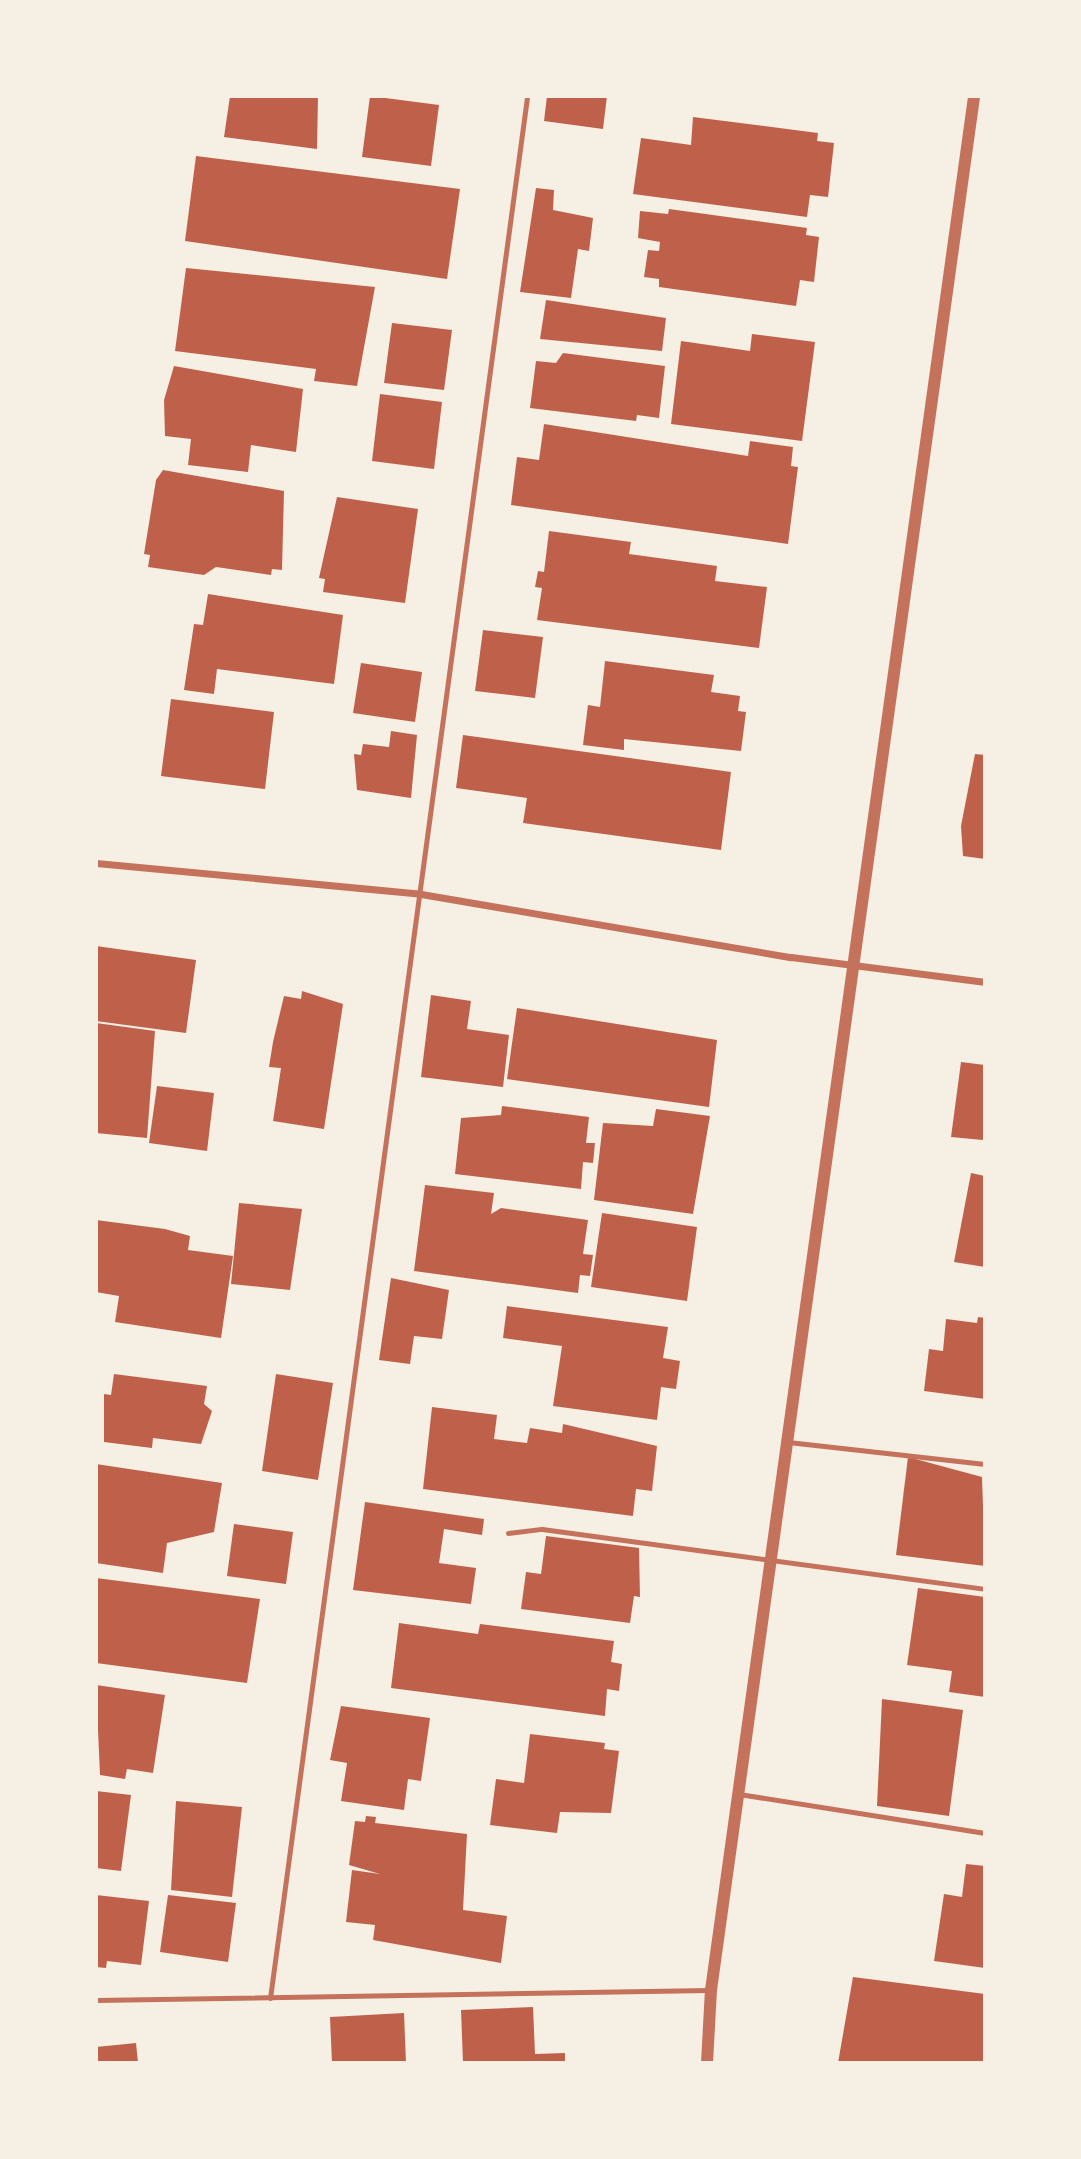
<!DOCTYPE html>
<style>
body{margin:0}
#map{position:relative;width:1081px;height:2159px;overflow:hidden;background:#f6efe4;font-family:"Fira Sans Condensed",sans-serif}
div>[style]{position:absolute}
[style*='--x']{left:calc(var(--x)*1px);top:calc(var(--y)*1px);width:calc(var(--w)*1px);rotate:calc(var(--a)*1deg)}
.building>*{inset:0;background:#bf614a}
.service>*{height:5px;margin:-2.5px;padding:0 2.5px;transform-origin:2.5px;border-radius:2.5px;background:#c5725c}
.minor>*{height:7px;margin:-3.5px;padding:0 3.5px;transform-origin:3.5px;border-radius:3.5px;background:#c5725c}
.tertiary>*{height:12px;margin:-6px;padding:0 6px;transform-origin:6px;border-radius:6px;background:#c5725c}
span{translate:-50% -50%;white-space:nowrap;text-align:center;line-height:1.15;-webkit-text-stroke:7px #f6efe4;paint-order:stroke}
.frame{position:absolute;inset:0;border:98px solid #f6efe4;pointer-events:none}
</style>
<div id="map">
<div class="building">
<div style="clip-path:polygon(230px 96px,318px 96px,317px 149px,224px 137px)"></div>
<div style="clip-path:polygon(370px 96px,439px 105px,431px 166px,362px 157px)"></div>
<div style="clip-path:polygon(547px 96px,607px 96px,603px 129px,544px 121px)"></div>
<div style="clip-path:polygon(693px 117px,818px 133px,817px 141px,834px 143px,828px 197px,810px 195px,807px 217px,633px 194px,641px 138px,691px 145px)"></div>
<div style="clip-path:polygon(196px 156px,460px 189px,447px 279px,185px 241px)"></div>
<div style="clip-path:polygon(536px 188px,554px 190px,553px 210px,593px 218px,589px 251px,578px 249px,571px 298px,520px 292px)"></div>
<div style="clip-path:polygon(669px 209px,807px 228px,806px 235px,819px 237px,814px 282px,800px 280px,796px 306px,659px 287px,659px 279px,644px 277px,648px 250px,659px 251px,660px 242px,638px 238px,640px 211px,668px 214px)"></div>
<div style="clip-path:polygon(186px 268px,375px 287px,357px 386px,314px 381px,316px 369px,175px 351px)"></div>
<div style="clip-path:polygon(546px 300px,666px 318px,662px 351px,540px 339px)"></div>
<div style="clip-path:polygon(392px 323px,452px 330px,444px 390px,384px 383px)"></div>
<div style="clip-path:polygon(752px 334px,815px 342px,802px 441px,671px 424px,681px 341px,750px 351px)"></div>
<div style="clip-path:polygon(563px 353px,665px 366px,659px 418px,637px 415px,636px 421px,530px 408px,536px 361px,556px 363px)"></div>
<div style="clip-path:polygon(174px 366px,303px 389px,296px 452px,251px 445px,248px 472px,188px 465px,191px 439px,165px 436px,164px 400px)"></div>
<div style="clip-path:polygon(380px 394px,442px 402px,434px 469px,372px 461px)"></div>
<div style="clip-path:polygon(544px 424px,748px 456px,750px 441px,793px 447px,791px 466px,798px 467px,788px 544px,511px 505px,517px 457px,539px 460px)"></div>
<div style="clip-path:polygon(163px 470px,284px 491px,282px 570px,272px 569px,271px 575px,216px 567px,204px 575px,148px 567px,150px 555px,144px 554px,156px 480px)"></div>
<div style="clip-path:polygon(337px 497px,418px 509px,405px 603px,323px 592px,325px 579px,319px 578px)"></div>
<div style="clip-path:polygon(549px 531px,631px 542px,629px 554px,717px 566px,715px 581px,767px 587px,759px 648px,537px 620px,542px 588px,535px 587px,538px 571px,544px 572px)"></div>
<div style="clip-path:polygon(208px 594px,343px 615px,334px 684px,217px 669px,214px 694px,184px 690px,194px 624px,203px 625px)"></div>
<div style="clip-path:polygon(483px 630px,543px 637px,535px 698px,475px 691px)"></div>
<div style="clip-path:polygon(605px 661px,714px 675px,711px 692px,740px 696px,738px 711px,746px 712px,741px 751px,624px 739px,624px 750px,583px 745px,588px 705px,600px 707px)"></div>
<div style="clip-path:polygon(361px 663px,422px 672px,415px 722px,353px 713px)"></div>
<div style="clip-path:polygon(171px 699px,274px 712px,265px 789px,161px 776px)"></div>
<div style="clip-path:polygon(391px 731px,417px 735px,411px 798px,357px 790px,354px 754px,361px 755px,363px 744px,389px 747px)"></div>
<div style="clip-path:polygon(463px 735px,731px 772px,721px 850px,523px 823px,527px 798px,456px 788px)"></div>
<div style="clip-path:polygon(975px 754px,985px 755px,985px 859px,963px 856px,961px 826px)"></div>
<div style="clip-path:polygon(96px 946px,196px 960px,186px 1033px,96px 1021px)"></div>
<div style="clip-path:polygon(302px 991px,343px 1004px,324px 1129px,273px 1121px,281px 1068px,269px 1067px,273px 1042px,284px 996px,301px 999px)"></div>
<div style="clip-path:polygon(431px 995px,471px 1001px,467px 1029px,509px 1035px,503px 1087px,421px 1077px)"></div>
<div style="clip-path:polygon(517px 1008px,717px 1040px,709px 1107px,507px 1079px)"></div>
<div style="clip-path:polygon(96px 1023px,155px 1031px,147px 1138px,96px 1133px)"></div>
<div style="clip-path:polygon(961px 1062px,985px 1065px,985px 1147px,983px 1140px,951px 1137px)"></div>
<div style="clip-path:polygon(157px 1086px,214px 1093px,207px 1151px,149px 1143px)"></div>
<div style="clip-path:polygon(502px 1106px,589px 1117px,586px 1143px,595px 1143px,593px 1163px,583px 1162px,581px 1189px,455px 1174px,461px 1118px,501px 1115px)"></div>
<div style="clip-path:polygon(656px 1109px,710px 1116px,693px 1214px,594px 1200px,603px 1123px,653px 1126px)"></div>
<div style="clip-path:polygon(971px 1173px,985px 1176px,985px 1267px,954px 1262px)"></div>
<div style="clip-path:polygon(425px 1185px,494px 1193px,491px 1214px,501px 1208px,588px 1220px,583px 1254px,593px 1255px,590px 1276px,580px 1275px,578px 1293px,414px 1271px)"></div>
<div style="clip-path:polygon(239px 1203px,302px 1209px,290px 1290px,231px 1284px)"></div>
<div style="clip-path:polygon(602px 1213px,697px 1227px,687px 1301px,591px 1287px)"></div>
<div style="clip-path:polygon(96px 1220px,165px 1229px,190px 1236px,188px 1250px,233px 1256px,221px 1338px,115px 1322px,119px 1296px,96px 1292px)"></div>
<div style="clip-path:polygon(391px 1278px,449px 1290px,442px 1339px,414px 1336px,410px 1364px,379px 1360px)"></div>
<div style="clip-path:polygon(507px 1306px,668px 1327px,663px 1358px,680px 1361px,676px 1389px,661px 1387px,657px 1420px,553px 1406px,562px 1346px,503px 1338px)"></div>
<div style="clip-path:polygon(978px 1317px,985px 1318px,985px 1399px,924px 1391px,929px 1349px,943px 1351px,946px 1319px,977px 1323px)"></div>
<div style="clip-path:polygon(114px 1374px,207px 1386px,204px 1404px,212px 1411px,201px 1444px,153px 1438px,152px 1448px,104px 1442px,104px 1394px,111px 1395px)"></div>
<div style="clip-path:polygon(276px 1374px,333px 1383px,318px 1480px,262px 1471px)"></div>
<div style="clip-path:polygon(432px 1407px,497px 1415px,494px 1439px,527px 1443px,530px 1428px,562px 1433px,563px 1424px,657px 1446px,652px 1491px,636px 1489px,633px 1516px,423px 1489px)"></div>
<div style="clip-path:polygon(908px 1457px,982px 1477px,985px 1566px,896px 1555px)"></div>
<div style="clip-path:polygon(96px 1464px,222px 1483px,214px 1532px,167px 1543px,163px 1573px,96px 1563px)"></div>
<div style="clip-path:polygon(365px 1502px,484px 1519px,482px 1535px,444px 1529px,439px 1563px,476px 1568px,471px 1604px,353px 1590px)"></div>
<div style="clip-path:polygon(234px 1524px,293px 1532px,286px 1584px,227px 1576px)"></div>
<div style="clip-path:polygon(546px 1536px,639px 1548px,640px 1597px,634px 1596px,630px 1623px,521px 1609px,526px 1572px,541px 1574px)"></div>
<div style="clip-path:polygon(96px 1578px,260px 1599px,247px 1683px,96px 1663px)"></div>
<div style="clip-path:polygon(918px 1588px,985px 1597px,985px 1697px,949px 1692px,952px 1671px,907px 1665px)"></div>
<div style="clip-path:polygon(399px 1623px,478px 1634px,480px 1624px,614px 1641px,611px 1662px,622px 1664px,619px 1691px,607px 1689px,605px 1716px,391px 1688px)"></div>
<div style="clip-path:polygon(96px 1685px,165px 1695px,153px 1773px,127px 1769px,125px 1779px,100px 1775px)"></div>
<div style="clip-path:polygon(882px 1699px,963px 1710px,949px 1816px,877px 1806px)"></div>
<div style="clip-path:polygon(341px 1706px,430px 1718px,421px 1781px,408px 1779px,404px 1810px,341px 1801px,347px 1763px,330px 1760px)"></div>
<div style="clip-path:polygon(530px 1734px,605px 1743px,604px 1749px,619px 1751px,611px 1813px,560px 1812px,557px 1833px,490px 1825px,496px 1779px,524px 1783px)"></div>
<div style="clip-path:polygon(96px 1791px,131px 1795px,121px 1871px,96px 1868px)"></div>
<div style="clip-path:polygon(176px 1801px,242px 1807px,232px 1897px,171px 1890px)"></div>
<div style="clip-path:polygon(366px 1816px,376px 1817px,375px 1823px,467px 1834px,463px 1910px,507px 1916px,501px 1963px,373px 1940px,375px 1925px,346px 1922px,352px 1870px,380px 1874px,349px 1865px,355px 1821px,365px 1822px)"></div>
<div style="clip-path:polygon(966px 1864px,985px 1866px,985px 1968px,934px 1961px,944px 1894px,962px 1897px)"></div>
<div style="clip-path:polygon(96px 1895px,149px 1901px,141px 1965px,107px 1961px,106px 1968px,96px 1967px)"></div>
<div style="clip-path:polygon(168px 1895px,236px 1903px,228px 1962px,160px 1952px)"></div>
<div style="clip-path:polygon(853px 1977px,985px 1994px,985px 2063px,838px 2063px)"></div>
<div style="clip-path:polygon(533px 2007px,535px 2054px,565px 2053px,565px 2063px,463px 2063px,461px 2010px)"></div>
<div style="clip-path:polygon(404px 2013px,406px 2063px,332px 2063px,330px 2017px)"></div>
<div style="clip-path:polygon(136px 2043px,138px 2063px,96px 2063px,96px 2047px)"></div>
</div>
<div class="service">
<div style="--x:788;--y:1442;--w:198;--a:6.4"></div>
<div style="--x:508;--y:1533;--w:34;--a:-7"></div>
<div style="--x:542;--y:1529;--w:447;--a:7.7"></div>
<div style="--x:739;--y:1794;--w:249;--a:9"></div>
<div style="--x:270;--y:1998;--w:1919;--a:-82.3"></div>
<div style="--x:96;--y:2000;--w:613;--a:-0.93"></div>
</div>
<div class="minor">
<div style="--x:96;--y:863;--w:326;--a:5.4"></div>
<div style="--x:421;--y:894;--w:375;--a:9.7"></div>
<div style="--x:791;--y:957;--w:196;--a:7.3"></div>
</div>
<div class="tertiary">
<div style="--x:707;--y:2063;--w:73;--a:-86.9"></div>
<div style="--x:711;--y:1990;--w:1912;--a:-82.09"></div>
</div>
<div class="frame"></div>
</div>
